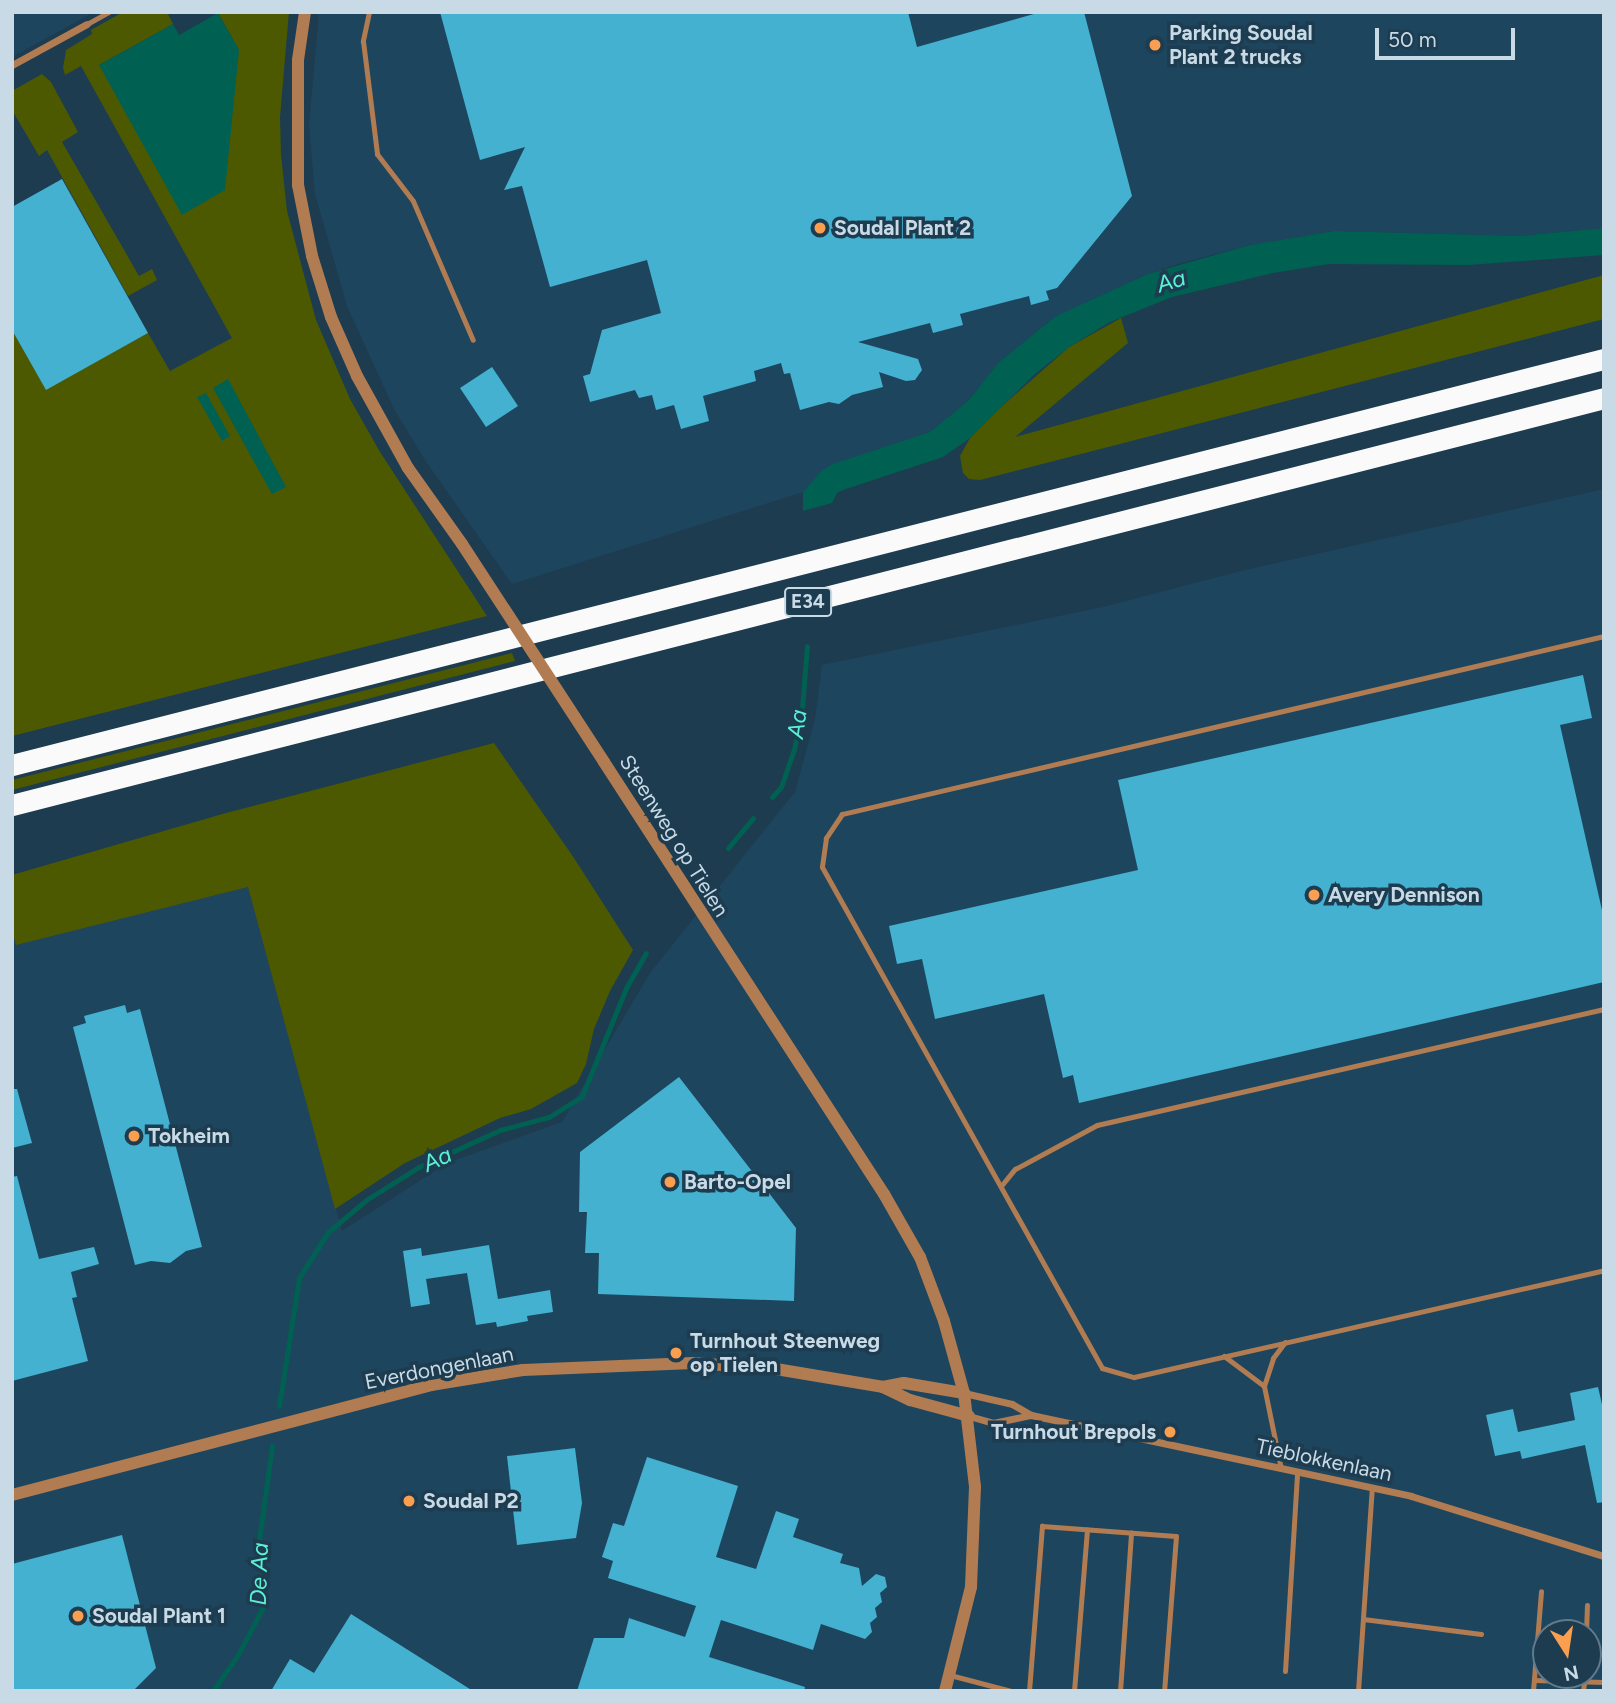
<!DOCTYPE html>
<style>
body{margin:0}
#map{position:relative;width:1616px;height:1703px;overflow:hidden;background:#1d3c50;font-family:Figtree,sans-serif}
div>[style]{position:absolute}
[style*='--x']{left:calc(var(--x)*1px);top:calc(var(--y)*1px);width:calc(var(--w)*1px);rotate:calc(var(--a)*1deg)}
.built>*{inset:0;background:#1e455e}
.green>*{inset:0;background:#4c5900}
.water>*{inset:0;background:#006052}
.stream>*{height:5px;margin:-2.5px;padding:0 2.5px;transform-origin:2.5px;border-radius:2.5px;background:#006052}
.building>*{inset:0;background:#43b1cf}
.service>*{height:5px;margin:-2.5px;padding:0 2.5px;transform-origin:2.5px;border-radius:2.5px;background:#b17c52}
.minor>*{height:7px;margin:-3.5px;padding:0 3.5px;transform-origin:3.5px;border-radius:3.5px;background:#b17c52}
.tertiary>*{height:12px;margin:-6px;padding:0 6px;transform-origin:6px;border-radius:6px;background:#b17c52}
.motorway>*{height:21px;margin:-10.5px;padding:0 10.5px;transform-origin:10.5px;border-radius:10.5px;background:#fafafa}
.tertiary-bridge>*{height:12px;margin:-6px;padding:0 6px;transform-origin:6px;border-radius:6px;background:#b17c52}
.dots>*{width:19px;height:19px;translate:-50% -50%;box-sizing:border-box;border:4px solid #1d3c50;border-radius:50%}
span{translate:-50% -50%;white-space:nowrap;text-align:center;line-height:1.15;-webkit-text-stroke:7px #1d3c50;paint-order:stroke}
.shield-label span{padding:2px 5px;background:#1d3c50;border:2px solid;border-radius:5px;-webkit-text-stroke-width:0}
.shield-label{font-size:19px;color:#c8dae6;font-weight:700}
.poi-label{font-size:21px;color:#c8dae6;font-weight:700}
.left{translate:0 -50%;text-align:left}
.right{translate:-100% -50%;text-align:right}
.street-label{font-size:21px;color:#c8dae6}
.water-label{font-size:23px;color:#5cf0d5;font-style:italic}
.frame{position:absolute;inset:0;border:14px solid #c8dae6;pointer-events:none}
.north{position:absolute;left:1532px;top:1619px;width:70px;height:70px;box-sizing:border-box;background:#1d3c50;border:2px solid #617b8c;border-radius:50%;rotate:168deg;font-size:19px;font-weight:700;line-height:28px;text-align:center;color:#c8dae6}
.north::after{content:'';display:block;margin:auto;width:24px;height:32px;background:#fa9f4f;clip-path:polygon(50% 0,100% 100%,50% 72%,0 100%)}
.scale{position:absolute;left:1375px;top:28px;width:140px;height:32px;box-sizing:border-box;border:4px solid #c8dae6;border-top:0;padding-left:9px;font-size:21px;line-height:24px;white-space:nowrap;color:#c8dae6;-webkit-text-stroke:5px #1d3c50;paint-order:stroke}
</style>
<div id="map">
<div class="built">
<div style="clip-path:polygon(12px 12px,94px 12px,12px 57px)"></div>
<div style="clip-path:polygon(319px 12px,1604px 12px,1604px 228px,1519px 236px,1334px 231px,1250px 245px,1181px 263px,1148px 274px,1056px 316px,998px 363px,969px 400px,930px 432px,820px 472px,803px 492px,512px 584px,425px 460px,394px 409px,347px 306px,315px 194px,309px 126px)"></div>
<div style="clip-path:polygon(evenodd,1604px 489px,1604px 1691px,12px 1691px,12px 930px,17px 944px,248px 887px,342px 1231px,447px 1163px,562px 1122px,650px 973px,795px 792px,815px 719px,822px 665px,1103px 607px,1241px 571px,1604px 489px,1546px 1633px,1588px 1633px,1588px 1675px,1546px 1675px,1546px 1633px)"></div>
</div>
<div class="green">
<div style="clip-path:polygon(123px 12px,167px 12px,173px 24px,99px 65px,239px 50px,218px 13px,289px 12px,280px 117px,281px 155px,287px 211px,316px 320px,350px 399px,380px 452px,487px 616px,12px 736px,12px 330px,46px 389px,148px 333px,170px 371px,232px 338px,81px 66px,65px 75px,63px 68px,66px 50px,92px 34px,91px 30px)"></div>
<div style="clip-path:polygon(42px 74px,51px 82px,78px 132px,62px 142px,139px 276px,152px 269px,157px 280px,128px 296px,47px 150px,39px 156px,12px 110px,12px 91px)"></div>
<div style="clip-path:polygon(1604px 275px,1604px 319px,980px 480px,969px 479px,963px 473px,960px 456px,970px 438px,992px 415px,1069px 347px,1121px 318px,1128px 343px,1015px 437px)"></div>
<div style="clip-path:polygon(512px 653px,515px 661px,12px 790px,12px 780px)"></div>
<div style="clip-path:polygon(494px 743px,574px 858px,633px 950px,610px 991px,594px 1029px,586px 1064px,577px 1083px,531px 1109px,500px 1118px,405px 1163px,335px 1209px,248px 887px,16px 945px,12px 930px,12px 875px,226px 813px)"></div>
</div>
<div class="water">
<div style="clip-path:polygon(218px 13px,239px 50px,225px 190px,182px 215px,99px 65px,173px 24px,179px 35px)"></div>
<div style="clip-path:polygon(1604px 228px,1604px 255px,1469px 265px,1329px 264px,1273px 273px,1172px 297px,1110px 322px,1069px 347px,1035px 374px,970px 438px,943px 457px,843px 490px,837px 493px,832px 503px,803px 511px,803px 492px,820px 472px,833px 464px,930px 432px,969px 400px,998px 363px,1056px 316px,1148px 274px,1250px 245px,1334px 231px,1519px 236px)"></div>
<div style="clip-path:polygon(228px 379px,286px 487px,272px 494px,213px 388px)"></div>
<div style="clip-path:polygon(206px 393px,230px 436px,222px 441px,197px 397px)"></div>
</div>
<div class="stream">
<div style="--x:772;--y:797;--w:13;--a:-48"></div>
<div style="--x:781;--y:787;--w:39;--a:-71"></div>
<div style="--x:794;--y:750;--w:43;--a:-79.2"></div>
<div style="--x:802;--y:708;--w:62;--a:-85.4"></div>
<div style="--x:728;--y:848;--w:39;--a:-50"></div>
<div style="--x:279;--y:1406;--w:130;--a:-81.1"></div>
<div style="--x:299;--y:1278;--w:54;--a:-57.8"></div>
<div style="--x:328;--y:1232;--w:50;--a:-40.1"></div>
<div style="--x:366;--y:1200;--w:62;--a:-31.9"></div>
<div style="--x:419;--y:1167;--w:89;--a:-24.6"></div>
<div style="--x:500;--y:1130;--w:51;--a:-14.9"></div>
<div style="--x:549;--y:1117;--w:39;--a:-32"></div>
<div style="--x:582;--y:1096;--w:117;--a:-67.8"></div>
<div style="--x:626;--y:988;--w:40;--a:-60.3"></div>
<div style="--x:213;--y:1691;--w:46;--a:-55.6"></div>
<div style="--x:239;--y:1653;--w:50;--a:-62.4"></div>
<div style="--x:262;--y:1609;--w:32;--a:-86"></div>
<div style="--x:264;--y:1577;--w:37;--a:-98"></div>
<div style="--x:259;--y:1540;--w:95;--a:-82.1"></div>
</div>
<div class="building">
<div style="clip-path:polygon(440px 12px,908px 12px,917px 47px,1041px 12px,1084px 12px,1132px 196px,1057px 288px,1046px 291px,1049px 300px,1031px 305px,1029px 296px,960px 314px,963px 325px,933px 333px,930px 323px,858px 342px,918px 359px,922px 370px,915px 380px,906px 381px,879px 372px,883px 387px,852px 395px,839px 404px,829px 402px,800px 410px,790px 373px,784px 374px,781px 363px,754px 371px,756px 381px,703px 396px,709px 421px,681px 429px,674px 405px,656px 410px,652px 395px,639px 398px,635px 390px,590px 402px,583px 376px,590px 374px,602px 330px,661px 313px,647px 260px,550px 287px,522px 186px,504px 190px,525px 147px,480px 160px)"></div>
<div style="clip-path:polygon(62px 179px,148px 333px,46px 390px,12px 330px,12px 207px)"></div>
<div style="clip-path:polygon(492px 367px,518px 406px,486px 427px,460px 388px)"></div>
<div style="clip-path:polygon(1583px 675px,1592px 718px,1560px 725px,1604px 919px,1604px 982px,1079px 1103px,1073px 1075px,1063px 1078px,1044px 994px,935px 1019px,922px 959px,897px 964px,889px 926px,1138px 870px,1118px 780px)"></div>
<div style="clip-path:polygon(125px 1005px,127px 1013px,140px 1009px,202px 1247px,186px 1251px,170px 1263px,151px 1261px,135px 1265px,73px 1027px,86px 1023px,84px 1016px)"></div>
<div style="clip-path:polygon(679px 1077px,796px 1228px,794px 1301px,598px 1294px,599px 1253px,585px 1253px,587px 1212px,579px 1212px,580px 1152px)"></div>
<div style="clip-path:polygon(12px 1089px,17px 1089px,32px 1143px,12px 1148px)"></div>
<div style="clip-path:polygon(17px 1176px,39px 1259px,94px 1247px,99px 1264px,71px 1272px,77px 1297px,72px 1298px,88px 1361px,12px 1381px,12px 1177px)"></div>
<div style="clip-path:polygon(489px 1245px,498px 1299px,550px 1290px,553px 1312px,527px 1316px,528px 1321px,497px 1327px,496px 1322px,476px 1325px,467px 1273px,426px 1279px,430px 1304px,411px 1307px,403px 1251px,421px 1248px,422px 1256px)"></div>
<div style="clip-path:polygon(1598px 1387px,1604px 1413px,1604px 1502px,1597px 1503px,1585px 1445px,1522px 1459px,1520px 1451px,1495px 1456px,1486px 1415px,1513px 1409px,1518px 1432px,1575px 1420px,1570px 1393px)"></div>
<div style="clip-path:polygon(575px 1448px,582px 1503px,576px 1538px,517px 1545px,507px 1456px)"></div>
<div style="clip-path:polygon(647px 1457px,738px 1486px,716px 1557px,756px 1569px,776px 1511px,799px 1519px,793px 1537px,843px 1554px,840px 1563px,859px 1568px,862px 1586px,876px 1574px,885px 1577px,887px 1587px,880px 1593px,882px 1602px,875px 1608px,877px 1617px,870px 1623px,872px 1632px,865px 1639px,821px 1624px,813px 1650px,721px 1620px,709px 1657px,805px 1687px,804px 1691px,577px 1691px,594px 1638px,624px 1638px,629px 1618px,685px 1637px,696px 1606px,608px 1578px,613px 1561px,602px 1557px,613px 1523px,624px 1526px)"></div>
<div style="clip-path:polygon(122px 1535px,156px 1668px,133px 1691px,12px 1691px,12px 1564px)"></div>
<div style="clip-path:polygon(351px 1614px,473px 1691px,271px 1691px,290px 1659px,314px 1673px)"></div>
</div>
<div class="service">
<div style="--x:369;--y:12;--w:30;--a:102"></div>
<div style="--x:363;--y:41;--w:114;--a:82.9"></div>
<div style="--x:377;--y:154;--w:59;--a:52.5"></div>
<div style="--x:413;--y:201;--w:151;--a:66.7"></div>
<div style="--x:87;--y:24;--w:25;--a:-29"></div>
<div style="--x:1604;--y:636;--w:783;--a:166.85"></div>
<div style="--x:842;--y:814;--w:29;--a:124"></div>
<div style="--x:826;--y:838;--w:29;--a:98"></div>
<div style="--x:822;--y:867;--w:574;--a:60.8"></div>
<div style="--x:1102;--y:1368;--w:33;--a:16"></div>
<div style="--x:1134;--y:1377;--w:482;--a:-12.8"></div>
<div style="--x:1001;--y:1186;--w:22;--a:-51"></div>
<div style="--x:1015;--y:1169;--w:93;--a:-28.2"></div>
<div style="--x:1097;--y:1125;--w:520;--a:-12.89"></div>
<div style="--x:1224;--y:1356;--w:50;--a:36.9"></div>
<div style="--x:1281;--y:1469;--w:85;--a:-101.6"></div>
<div style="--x:1264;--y:1386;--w:29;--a:-72"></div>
<div style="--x:1273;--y:1358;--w:20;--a:-53"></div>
<div style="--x:1363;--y:1619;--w:119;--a:7.2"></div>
<div style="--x:1586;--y:1633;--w:28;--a:-88"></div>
<div style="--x:1285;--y:1671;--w:199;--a:-86.5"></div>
<div style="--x:950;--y:1675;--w:63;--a:14.7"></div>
<div style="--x:1534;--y:1680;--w:70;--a:1.6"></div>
<div style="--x:1029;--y:1691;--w:166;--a:-85.5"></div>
<div style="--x:1042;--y:1526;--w:134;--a:4.3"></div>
<div style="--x:1176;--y:1536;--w:155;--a:94.4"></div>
<div style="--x:1074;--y:1691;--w:162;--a:-85.4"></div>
<div style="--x:1120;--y:1691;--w:159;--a:-86"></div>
<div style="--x:1358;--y:1691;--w:203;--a:-86.1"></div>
<div style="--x:1533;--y:1691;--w:100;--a:-85.4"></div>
<div style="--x:1583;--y:1691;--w:16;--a:-83"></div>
</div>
<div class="minor">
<div style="--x:12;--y:65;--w:85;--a:-28.7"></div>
<div style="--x:964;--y:1393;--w:49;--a:12.9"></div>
<div style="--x:1012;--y:1404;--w:22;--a:30"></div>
<div style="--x:1031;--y:1415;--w:389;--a:12"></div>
<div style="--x:1411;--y:1496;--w:202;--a:17.3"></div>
<div style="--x:969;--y:1416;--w:25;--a:16"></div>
<div style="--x:993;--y:1423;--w:39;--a:-12"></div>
</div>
<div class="tertiary">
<div style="--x:305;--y:12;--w:49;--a:98.3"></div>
<div style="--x:298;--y:60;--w:125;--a:90"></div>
<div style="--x:298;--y:185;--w:72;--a:78.8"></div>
<div style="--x:312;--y:256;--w:64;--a:72.7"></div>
<div style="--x:331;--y:317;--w:64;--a:66.2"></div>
<div style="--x:357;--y:376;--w:105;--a:61"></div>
<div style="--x:408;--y:468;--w:93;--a:54.6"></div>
<div style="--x:604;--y:762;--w:515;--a:57.05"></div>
<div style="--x:884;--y:1194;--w:73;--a:60.3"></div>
<div style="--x:920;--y:1257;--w:68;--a:69.4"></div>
<div style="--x:944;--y:1321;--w:75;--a:74.5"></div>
<div style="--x:964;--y:1393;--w:95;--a:83.3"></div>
<div style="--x:975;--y:1487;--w:100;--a:92.3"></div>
<div style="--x:971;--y:1587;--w:107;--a:104"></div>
<div style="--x:883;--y:1387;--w:21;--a:-11"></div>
<div style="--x:904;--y:1383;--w:61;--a:9.5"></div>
<div style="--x:12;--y:1495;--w:433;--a:-14.7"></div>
<div style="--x:431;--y:1385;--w:93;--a:-9.3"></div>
<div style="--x:523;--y:1370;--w:170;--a:-2.4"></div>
<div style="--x:693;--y:1363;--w:83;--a:4.1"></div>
<div style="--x:776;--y:1369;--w:109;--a:9.5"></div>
<div style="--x:883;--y:1387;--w:30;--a:26"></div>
<div style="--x:910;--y:1400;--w:61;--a:15.2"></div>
</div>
<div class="motorway">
<div style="--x:12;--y:765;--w:1643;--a:-14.31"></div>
<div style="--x:12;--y:805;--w:1643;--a:-14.34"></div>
</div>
<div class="tertiary-bridge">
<div style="--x:462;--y:544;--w:260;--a:56.9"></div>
</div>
<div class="dots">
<div style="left:1155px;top:45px;background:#fa9f4f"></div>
<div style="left:820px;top:228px;background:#fa9f4f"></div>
<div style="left:1314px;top:895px;background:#fa9f4f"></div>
<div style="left:134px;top:1136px;background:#fa9f4f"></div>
<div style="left:670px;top:1182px;background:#fa9f4f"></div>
<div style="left:676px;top:1353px;background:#fa9f4f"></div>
<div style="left:1170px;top:1432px;background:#fa9f4f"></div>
<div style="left:409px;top:1501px;background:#fa9f4f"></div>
<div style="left:78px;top:1616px;background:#fa9f4f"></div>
</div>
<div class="shield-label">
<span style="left:808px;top:602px">E34</span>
</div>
<div class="poi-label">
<span class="left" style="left:1169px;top:45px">Parking Soudal<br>Plant 2 trucks</span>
<span class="left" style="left:834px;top:228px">Soudal Plant 2</span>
<span class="left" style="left:1328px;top:895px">Avery Dennison</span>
<span class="left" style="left:148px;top:1136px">Tokheim</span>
<span class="left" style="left:684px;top:1182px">Barto-Opel</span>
<span class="left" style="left:690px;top:1353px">Turnhout Steenweg<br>op Tielen</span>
<span class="right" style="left:1156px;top:1432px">Turnhout Brepols</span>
<span class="left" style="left:423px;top:1501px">Soudal P2</span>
<span class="left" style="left:92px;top:1616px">Soudal Plant 1</span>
</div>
<div class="street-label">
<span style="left:674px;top:836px;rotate:58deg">Steenweg op Tielen</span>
<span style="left:439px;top:1368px;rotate:-11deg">Everdongenlaan</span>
<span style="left:1324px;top:1460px;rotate:12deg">Tieblokkenlaan</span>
</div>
<div class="water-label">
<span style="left:1171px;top:281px;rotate:-17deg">Aa</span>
<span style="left:797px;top:724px;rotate:-82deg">Aa</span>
<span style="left:437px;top:1159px;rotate:-25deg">Aa</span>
<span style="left:259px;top:1574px;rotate:-88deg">De Aa</span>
</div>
<div class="frame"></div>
<div class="north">N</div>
<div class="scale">50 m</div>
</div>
